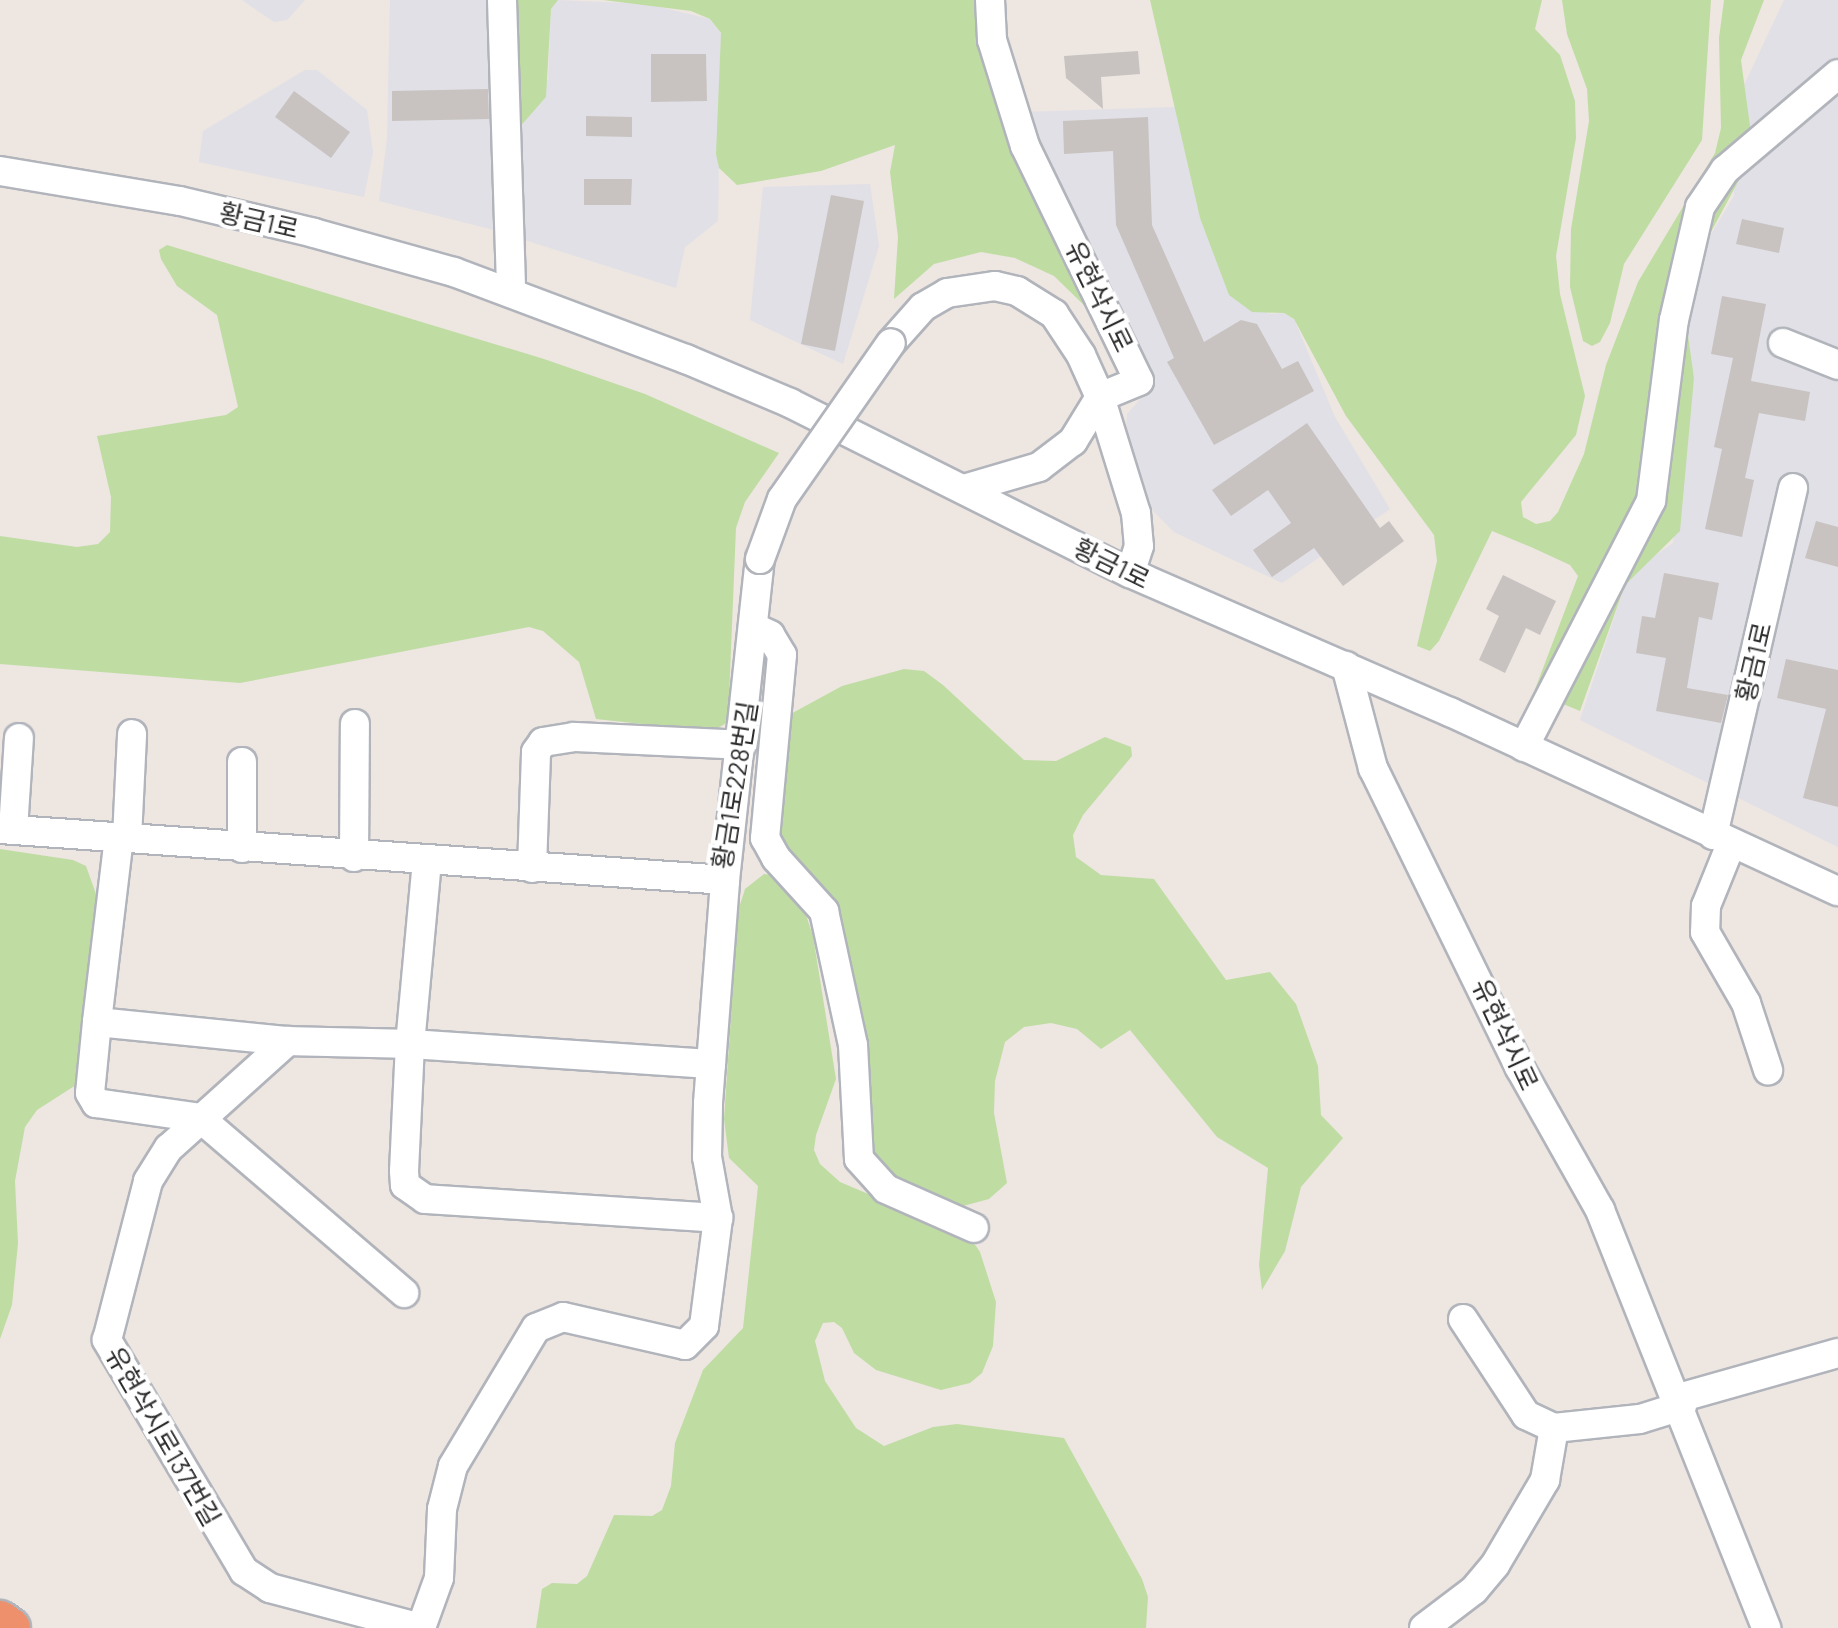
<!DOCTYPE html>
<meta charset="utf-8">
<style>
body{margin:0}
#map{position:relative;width:1838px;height:1628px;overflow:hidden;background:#ede6e1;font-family:Barlow,"Noto Sans KR",sans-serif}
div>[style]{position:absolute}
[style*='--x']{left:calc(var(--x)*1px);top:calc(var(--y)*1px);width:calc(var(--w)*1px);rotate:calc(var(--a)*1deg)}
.industrial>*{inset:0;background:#e1e0e6}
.green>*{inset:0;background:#bfdda3}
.building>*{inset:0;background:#c8c3c0}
.roads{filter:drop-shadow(2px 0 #b1b4bb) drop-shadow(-2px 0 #b1b4bb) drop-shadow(0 2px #b1b4bb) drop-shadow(0 -2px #b1b4bb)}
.minor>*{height:28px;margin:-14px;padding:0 14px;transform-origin:14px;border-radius:14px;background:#fff}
.highway>*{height:40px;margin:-20px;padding:0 20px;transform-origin:20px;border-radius:20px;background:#ee906b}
.bridges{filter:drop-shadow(2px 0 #b1b4bb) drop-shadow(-2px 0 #b1b4bb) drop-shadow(0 2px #b1b4bb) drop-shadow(0 -2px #b1b4bb)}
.minor-bridge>*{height:28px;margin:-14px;padding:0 14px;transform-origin:14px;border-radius:14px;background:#fff}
span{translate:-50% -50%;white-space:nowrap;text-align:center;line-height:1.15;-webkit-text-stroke:8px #fff;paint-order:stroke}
.street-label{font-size:26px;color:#2d2d2d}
</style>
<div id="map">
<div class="industrial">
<div style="clip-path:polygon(242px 0,305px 0,287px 20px,274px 22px)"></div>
<div style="clip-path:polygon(390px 0,515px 0,548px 81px,551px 9px,557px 0,647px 4px,710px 19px,721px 34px,718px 221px,685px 247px,676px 288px,490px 229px,379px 201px,387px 139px)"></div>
<div style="clip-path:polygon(1784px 0,1838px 0,1838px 847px,1580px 720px,1625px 585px,1638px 567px,1673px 543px,1694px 378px,1686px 321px,1699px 254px,1734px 196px,1732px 111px)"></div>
<div style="clip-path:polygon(305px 70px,317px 70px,367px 110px,373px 152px,364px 197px,199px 162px,203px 131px)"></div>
<div style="clip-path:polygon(1175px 107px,1200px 218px,1268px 314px,1284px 313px,1294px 319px,1335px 417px,1390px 509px,1282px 583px,1174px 532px,1153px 511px,1126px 432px,1127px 414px,1153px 385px,1023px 112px)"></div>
<div style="clip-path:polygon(870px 184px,879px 246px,843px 364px,750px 320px,763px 187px)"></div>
</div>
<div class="green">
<div style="clip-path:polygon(515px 0,558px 0,551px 9px,546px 97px,518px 129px)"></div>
<div style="clip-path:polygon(603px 0,981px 0,1090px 311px,1054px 276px,1015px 258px,981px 252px,934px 264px,894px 299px,898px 237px,890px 172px,895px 145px,821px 171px,737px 185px,719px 168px,716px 154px,721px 33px,710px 19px,691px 11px)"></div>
<div style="clip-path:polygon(1150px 0,1542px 0,1535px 29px,1560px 55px,1575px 101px,1576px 138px,1556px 256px,1560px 294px,1585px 396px,1576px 435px,1521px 502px,1523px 517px,1536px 524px,1550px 521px,1558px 512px,1584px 454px,1606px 365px,1638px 282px,1715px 153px,1721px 128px,1719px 38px,1724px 0,1764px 0,1741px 60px,1751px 133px,1745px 169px,1699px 254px,1686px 321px,1694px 378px,1680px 531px,1625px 585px,1580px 711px,1534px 692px,1578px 576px,1570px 565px,1531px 547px,1492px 531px,1439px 641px,1430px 651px,1417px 646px,1437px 561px,1434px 535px,1346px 416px,1294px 319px,1284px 313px,1252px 312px,1229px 295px,1200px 218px)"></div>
<div style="clip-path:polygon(1562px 0,1711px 0,1702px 140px,1624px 264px,1610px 323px,1600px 342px,1592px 346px,1583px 341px,1570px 287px,1571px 229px,1589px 121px,1587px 89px,1567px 34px)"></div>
<div style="clip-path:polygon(167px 245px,544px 359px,645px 394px,779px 453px,745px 502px,736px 528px,728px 722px,718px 728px,688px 729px,596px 719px,579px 662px,543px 631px,529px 627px,240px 683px,0 664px,0 536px,77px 547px,98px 544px,110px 532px,111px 497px,97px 436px,226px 415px,238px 407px,217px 315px,177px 286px,161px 259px,159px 250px)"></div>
<div style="clip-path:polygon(904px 669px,924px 671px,943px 685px,1024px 760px,1056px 761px,1105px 737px,1131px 747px,1132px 756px,1083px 815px,1073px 835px,1076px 857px,1101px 875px,1154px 879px,1226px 980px,1270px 972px,1296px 1004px,1318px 1066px,1321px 1115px,1343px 1138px,1301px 1187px,1285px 1251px,1262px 1290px,1259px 1265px,1268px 1168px,1217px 1137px,1130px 1030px,1101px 1049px,1077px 1029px,1051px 1023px,1024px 1027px,1005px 1042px,995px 1081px,994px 1113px,1007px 1183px,989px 1199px,952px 1209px,873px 1169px,856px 1029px,774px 832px,787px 716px,842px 686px)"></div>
<div style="clip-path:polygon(0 849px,73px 860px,86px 866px,96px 894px,81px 1070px,76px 1085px,37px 1110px,25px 1127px,15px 1181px,18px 1243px,12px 1305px,0 1339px)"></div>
<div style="clip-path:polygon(764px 874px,775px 875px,802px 903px,813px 936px,836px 1079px,816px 1135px,814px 1150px,820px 1164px,840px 1182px,970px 1237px,980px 1252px,996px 1302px,993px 1346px,982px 1373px,970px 1383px,941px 1390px,876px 1370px,854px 1353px,842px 1328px,834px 1322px,823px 1323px,815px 1341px,825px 1381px,856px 1428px,884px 1446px,933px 1427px,957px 1424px,1064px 1438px,1142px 1579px,1148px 1597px,1146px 1628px,536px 1628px,542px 1589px,552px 1583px,577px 1584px,587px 1576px,614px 1515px,652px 1516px,662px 1510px,671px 1486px,675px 1443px,703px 1370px,743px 1328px,758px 1186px,729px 1158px,724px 1119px,738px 911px,745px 889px)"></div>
</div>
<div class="building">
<div style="clip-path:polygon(1138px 51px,1140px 74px,1101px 77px,1103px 109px,1066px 78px,1064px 56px)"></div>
<div style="clip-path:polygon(651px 54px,706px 54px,707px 101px,651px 102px)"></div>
<div style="clip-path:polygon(488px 89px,489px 119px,392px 121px,392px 91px)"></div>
<div style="clip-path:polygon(294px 91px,350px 132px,331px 158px,275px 117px)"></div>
<div style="clip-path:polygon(586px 116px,632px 117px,632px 137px,586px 136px)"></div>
<div style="clip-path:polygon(1148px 117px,1152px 225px,1204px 342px,1241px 320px,1257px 324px,1282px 369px,1298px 361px,1314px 391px,1214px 445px,1167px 362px,1174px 358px,1116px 225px,1113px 151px,1064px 154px,1063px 121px)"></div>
<div style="clip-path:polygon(584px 179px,632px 179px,631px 205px,584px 205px)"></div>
<div style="clip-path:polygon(831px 195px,864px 201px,835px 351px,801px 344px)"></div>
<div style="clip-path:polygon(1742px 219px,1784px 228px,1779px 253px,1736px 244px)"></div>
<div style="clip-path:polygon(1722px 296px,1766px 304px,1751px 381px,1810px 392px,1805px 421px,1759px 413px,1745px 478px,1754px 480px,1742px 537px,1705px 529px,1722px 449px,1714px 447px,1733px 358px,1711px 354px)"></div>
<div style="clip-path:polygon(1307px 423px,1380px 528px,1389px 521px,1404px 541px,1343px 586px,1314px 548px,1272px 577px,1253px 550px,1291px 523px,1268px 490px,1231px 516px,1212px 490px)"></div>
<div style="clip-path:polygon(1816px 521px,1838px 527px,1838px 567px,1805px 558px)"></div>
<div style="clip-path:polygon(1664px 573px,1719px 583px,1712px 620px,1699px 617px,1687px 688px,1728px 695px,1721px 723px,1656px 711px,1666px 658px,1636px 653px,1642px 616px,1655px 618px)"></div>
<div style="clip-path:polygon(1503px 575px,1556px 601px,1540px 635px,1526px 628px,1505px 673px,1479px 660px,1499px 616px,1486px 609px)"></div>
<div style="clip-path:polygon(1786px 659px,1838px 670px,1838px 807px,1803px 798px,1826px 709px,1777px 698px)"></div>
</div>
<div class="roads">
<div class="minor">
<div style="--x:502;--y:0;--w:293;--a:88.2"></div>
<div style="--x:990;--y:0;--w:40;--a:87.1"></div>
<div style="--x:992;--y:40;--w:111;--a:72.7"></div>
<div style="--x:1025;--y:146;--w:261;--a:64.1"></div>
<div style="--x:1139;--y:381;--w:42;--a:157.7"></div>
<div style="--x:1100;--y:397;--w:121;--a:72.8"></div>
<div style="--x:1136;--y:513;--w:33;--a:85"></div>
<div style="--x:1139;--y:546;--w:28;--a:108"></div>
<div style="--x:0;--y:171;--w:182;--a:9.5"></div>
<div style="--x:180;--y:201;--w:138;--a:13.4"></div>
<div style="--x:314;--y:233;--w:145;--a:15.6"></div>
<div style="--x:454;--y:272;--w:248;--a:20.6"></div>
<div style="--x:686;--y:359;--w:113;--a:22.9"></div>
<div style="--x:790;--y:403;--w:380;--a:26.6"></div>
<div style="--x:1130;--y:573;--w:349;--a:23.5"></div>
<div style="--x:1450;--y:712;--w:427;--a:24.8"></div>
<div style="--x:891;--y:343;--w:48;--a:-48.4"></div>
<div style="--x:923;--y:307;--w:28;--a:-30"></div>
<div style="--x:947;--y:293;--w:49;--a:-8.3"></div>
<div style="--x:995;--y:286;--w:23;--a:13"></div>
<div style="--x:1017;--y:291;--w:44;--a:31.9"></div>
<div style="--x:1054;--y:314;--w:49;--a:56.6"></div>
<div style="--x:1081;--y:355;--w:46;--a:65.7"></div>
<div style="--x:1100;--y:397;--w:52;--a:121.5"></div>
<div style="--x:1073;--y:441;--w:43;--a:142.6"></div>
<div style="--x:1039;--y:467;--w:78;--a:163.7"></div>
<div style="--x:1783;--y:343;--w:59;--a:21.8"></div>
<div style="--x:753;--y:627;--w:19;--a:25"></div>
<div style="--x:770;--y:635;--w:23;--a:59"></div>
<div style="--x:782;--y:655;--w:184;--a:95.3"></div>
<div style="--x:765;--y:838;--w:23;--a:61"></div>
<div style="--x:776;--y:858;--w:72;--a:47.8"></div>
<div style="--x:824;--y:911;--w:137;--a:77.8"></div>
<div style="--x:853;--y:1045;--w:114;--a:87"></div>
<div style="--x:859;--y:1159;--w:40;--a:48"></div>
<div style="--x:886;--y:1189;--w:96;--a:23.9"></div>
<div style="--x:1346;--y:666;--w:106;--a:75.2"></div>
<div style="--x:1373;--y:768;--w:334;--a:63.9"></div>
<div style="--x:1520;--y:1068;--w:163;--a:60.6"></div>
<div style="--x:1600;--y:1210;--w:450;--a:68.3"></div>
<div style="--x:1524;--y:747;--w:277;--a:-62.7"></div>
<div style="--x:1651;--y:501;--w:182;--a:-82.8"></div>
<div style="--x:1674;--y:320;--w:116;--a:-77"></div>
<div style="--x:1700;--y:207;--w:45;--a:-56"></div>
<div style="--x:1725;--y:170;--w:148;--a:-40.3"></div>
<div style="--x:242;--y:762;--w:86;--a:90"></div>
<div style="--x:0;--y:829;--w:727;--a:4.02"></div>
<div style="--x:725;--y:880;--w:323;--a:-83.8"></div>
<div style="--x:13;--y:830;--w:92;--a:-86.3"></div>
<div style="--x:1713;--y:835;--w:356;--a:-77"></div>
<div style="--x:119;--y:837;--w:186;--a:96.8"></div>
<div style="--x:97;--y:1022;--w:192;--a:5.7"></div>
<div style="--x:127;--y:838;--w:104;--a:-87.2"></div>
<div style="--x:1731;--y:844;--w:67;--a:112"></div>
<div style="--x:1706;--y:906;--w:26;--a:92"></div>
<div style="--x:1705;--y:932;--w:82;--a:60"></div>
<div style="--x:1746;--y:1003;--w:71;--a:71.8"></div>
<div style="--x:354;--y:857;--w:133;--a:-89.6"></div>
<div style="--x:532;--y:868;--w:116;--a:-88"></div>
<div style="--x:536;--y:752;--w:12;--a:-55"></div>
<div style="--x:543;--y:742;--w:31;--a:-9"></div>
<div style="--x:574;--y:737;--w:168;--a:2.7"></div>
<div style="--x:97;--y:1022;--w:71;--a:95.6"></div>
<div style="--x:90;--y:1093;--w:12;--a:59"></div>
<div style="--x:96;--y:1103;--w:105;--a:8.2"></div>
<div style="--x:200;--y:1118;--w:269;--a:40.6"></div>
<div style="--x:711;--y:1064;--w:302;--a:-176.2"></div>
<div style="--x:410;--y:1044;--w:127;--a:92.7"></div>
<div style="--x:404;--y:1171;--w:14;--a:86"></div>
<div style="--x:405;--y:1185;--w:24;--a:35"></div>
<div style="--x:425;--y:1199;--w:294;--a:3.7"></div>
<div style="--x:1463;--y:1319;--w:115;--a:56.7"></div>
<div style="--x:1526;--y:1415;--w:31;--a:25"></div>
<div style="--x:1679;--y:1398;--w:165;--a:-15.8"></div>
<div style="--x:422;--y:1625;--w:50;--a:-70.1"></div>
<div style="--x:439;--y:1578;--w:69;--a:-87.5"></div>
<div style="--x:442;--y:1509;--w:44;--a:-75.7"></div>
<div style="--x:453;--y:1466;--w:161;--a:-59"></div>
<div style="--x:536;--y:1328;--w:29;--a:-22"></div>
<div style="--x:563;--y:1317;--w:125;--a:12.9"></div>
<div style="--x:685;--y:1345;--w:27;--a:-45"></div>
<div style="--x:704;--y:1326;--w:109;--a:-82.6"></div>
<div style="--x:718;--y:1218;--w:62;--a:-100.2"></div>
<div style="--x:707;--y:1157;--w:54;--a:-88.9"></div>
<div style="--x:708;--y:1103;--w:224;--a:-85.6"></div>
<div style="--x:421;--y:1628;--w:156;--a:-165.2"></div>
<div style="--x:270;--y:1588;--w:31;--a:-147"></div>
<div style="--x:244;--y:1571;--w:269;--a:-120.7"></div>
<div style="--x:107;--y:1340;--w:164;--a:-75.5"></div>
<div style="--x:148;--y:1181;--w:39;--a:-58"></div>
<div style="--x:169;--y:1148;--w:160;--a:-42"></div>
<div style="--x:288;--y:1041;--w:122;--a:1.4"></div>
<div style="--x:410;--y:1044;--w:183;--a:-84.7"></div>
<div style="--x:1424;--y:1628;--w:63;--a:-37.2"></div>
<div style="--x:1474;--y:1590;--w:33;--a:-50"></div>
<div style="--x:1495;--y:1565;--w:99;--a:-59.5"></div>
<div style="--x:1545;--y:1480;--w:53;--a:-80.2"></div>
<div style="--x:1554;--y:1428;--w:86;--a:-6"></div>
<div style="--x:1640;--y:1419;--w:44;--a:-17.2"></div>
</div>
<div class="highway">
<div style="--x:0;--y:1621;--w:12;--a:35"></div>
</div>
</div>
<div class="bridges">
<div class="minor-bridge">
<div style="--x:760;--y:559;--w:64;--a:-69.9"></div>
<div style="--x:782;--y:499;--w:190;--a:-55.1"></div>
</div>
</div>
<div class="street-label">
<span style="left:259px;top:220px;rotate:13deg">황금1로</span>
<span style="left:1100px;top:296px;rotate:64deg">유현삭시로</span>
<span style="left:1112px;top:563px;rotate:26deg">황금1로</span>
<span style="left:1753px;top:662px;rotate:-77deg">황금1로</span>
<span style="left:734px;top:785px;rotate:-81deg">황금1로228번길</span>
<span style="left:1506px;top:1034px;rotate:65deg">유현삭시로</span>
<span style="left:164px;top:1436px;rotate:60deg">유현삭시로137번길</span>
</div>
</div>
